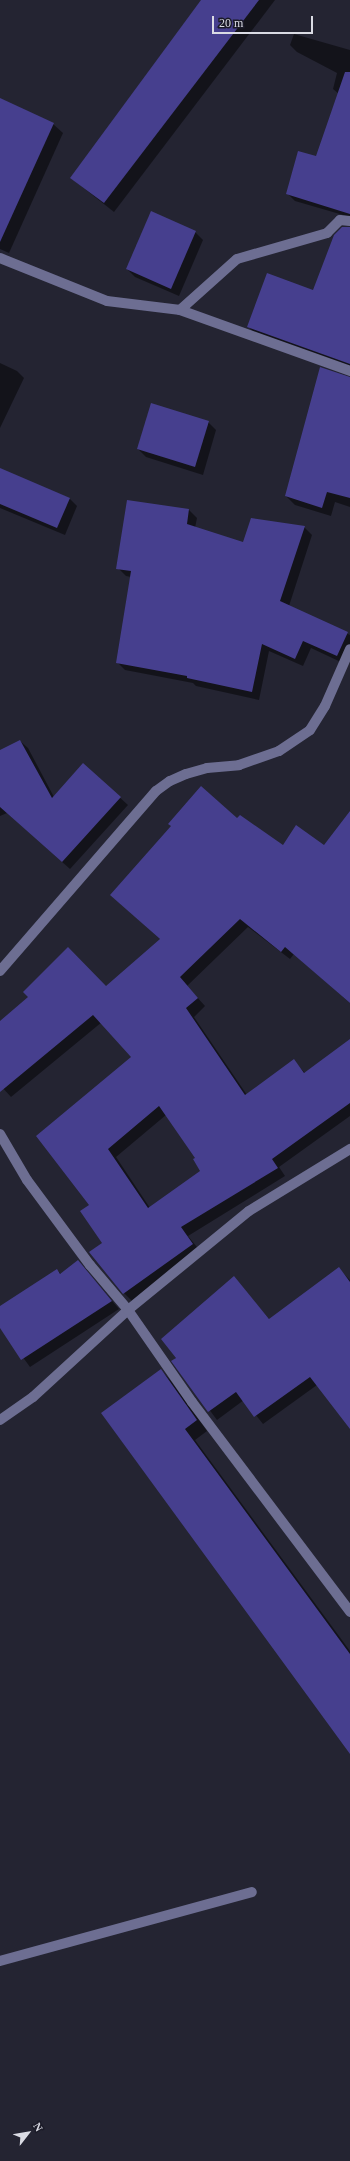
<!DOCTYPE html>
<style>
body{margin:0}
#map{position:relative;width:350px;height:2161px;overflow:hidden;background:#242432;font-family:"Times New Roman",serif}
div>[style]{position:absolute}
[style*='--x']{left:calc(var(--x)*1px);top:calc(var(--y)*1px);width:calc(var(--w)*1px);rotate:calc(var(--a)*1deg)}
.shadow>*{inset:0;background:#0007}
.building>*{inset:0;background:#463f8e}
.minor>*{height:10px;margin:-5px;padding:0 5px;transform-origin:5px;border-radius:5px;background:#6d6e92}
span{translate:-50% -50%;white-space:nowrap;text-align:center;line-height:1.15;-webkit-text-stroke:3px #1b1b28;paint-order:stroke}
.north{position:absolute;left:8px;top:2113px;width:40px;height:40px;-webkit-text-stroke:3px #1b1b28;paint-order:stroke;rotate:59deg;font-size:11px;font-weight:700;line-height:16px;text-align:center;color:#dadbe4}
.north::after{content:'';display:block;margin:auto;width:14px;height:18px;background:#dadbe4;clip-path:polygon(50% 0,100% 100%,50% 72%,0 100%)}
.scale{position:absolute;left:212px;top:16px;width:101px;height:18px;box-sizing:border-box;border:2px solid #dadbe4;border-top:0;padding-left:5px;font-size:12px;line-height:14px;white-space:nowrap;color:#dadbe4;-webkit-text-stroke:3px #1b1b28;paint-order:stroke}
</style>
<div id="map">
<div class="shadow">
<div style="clip-path:polygon(203px 0,275px 0,114px 212px,71px 178px)"></div>
<div style="clip-path:polygon(294px 34px,350px 50px,350px 217px,295px 201px,288px 194px,317px 158px,339px 94px,333px 89px,337px 73px,297px 52px,290px 45px)"></div>
<div style="clip-path:polygon(0 99px,53px 124px,63px 133px,9px 253px,0 249px)"></div>
<div style="clip-path:polygon(350px 227px,350px 369px,257px 336px,249px 327px,314px 292px,343px 228px)"></div>
<div style="clip-path:polygon(195px 232px,203px 240px,179px 296px,135px 277px,127px 269px)"></div>
<div style="clip-path:polygon(0 363px,17px 371px,24px 378px,0 428px)"></div>
<div style="clip-path:polygon(350px 378px,350px 507px,335px 502px,331px 516px,295px 505px,286px 496px)"></div>
<div style="clip-path:polygon(208px 422px,216px 430px,203px 475px,146px 457px,138px 449px)"></div>
<div style="clip-path:polygon(0 470px,69px 498px,77px 506px,65px 535px,0 508px)"></div>
<div style="clip-path:polygon(189px 510px,197px 518px,195px 528px,244px 544px,304px 527px,312px 535px,289px 606px,350px 635px,350px 653px,345px 664px,311px 648px,303px 666px,269px 651px,259px 700px,196px 686px,193px 683px,125px 670px,117px 662px,131px 577px,126px 576px,118px 568px)"></div>
<div style="clip-path:polygon(20px 741px,28px 748px,54px 797px,83px 764px,128px 805px,70px 869px,7px 813px,0 816px,0 752px)"></div>
<div style="clip-path:polygon(evenodd,350px 812px,350px 1003px,294px 954px,290px 959px,248px 927px,187px 986px,205px 1006px,194px 1017px,247px 1095px,294px 1061px,305px 1073px,350px 1040px,350px 1116px,279px 1167px,285px 1176px,188px 1236px,201px 1252px,132px 1301px,124px 1293px,91px 1205px,133px 1057px,102px 1022px,11px 1097px,0 1085px,0 1022px,106px 987px,161px 940px,111px 895px,238px 820px,283px 846px,325px 846px,350px 812px,166px 1115px,196px 1158px,201px 1171px,150px 1208px,116px 1157px,166px 1115px)"></div>
<div style="clip-path:polygon(78px 1261px,119px 1309px,30px 1367px,0 1326px,0 1308px,57px 1270px,61px 1274px)"></div>
<div style="clip-path:polygon(339px 1269px,350px 1280px,350px 1427px,317px 1385px,263px 1424px,244px 1400px,217px 1420px,173px 1361px,241px 1286px,270px 1320px)"></div>
<div style="clip-path:polygon(161px 1370px,171px 1381px,207px 1431px,195px 1440px,350px 1651px,350px 1752px,102px 1414px)"></div>
</div>
<div class="building">
<div style="clip-path:polygon(201px 0,259px 0,104px 203px,70px 178px)"></div>
<div style="clip-path:polygon(345px 72px,350px 72px,350px 214px,286px 194px,298px 151px,316px 156px)"></div>
<div style="clip-path:polygon(0 98px,54px 123px,0 242px)"></div>
<div style="clip-path:polygon(151px 211px,196px 231px,171px 289px,126px 269px)"></div>
<div style="clip-path:polygon(342px 227px,350px 227px,350px 364px,247px 327px,267px 273px,313px 290px,334px 235px)"></div>
<div style="clip-path:polygon(320px 367px,350px 377px,350px 498px,327px 492px,322px 508px,285px 496px)"></div>
<div style="clip-path:polygon(151px 403px,209px 421px,195px 467px,137px 449px)"></div>
<div style="clip-path:polygon(0 468px,70px 498px,57px 528px,0 504px)"></div>
<div style="clip-path:polygon(127px 500px,189px 509px,187px 524px,243px 542px,251px 518px,305px 526px,280px 601px,348px 632px,337px 656px,303px 641px,295px 659px,262px 644px,252px 692px,187px 678px,187px 676px,116px 663px,131px 571px,116px 569px)"></div>
<div style="clip-path:polygon(20px 740px,52px 798px,83px 763px,121px 797px,62px 862px,0 807px,0 750px)"></div>
<div style="clip-path:polygon(evenodd,201px 786px,237px 818px,240px 815px,283px 845px,296px 825px,324px 845px,350px 811px,350px 1003px,285px 947px,281px 952px,240px 919px,180px 977px,198px 998px,186px 1008px,245px 1095px,294px 1059px,304px 1073px,350px 1039px,350px 1103px,272px 1159px,278px 1168px,181px 1227px,193px 1244px,123px 1294px,89px 1252px,102px 1243px,80px 1211px,89px 1205px,36px 1136px,131px 1057px,93px 1015px,0 1092px,0 1021px,28px 997px,23px 992px,68px 947px,106px 986px,160px 939px,110px 895px,171px 826px,168px 824px,201px 786px,159px 1106px,195px 1158px,193px 1159px,200px 1171px,148px 1208px,108px 1149px,159px 1106px)"></div>
<div style="clip-path:polygon(78px 1260px,112px 1301px,21px 1360px,0 1328px,0 1306px,57px 1269px,60px 1274px)"></div>
<div style="clip-path:polygon(339px 1267px,350px 1282px,350px 1429px,310px 1377px,254px 1417px,236px 1392px,208px 1412px,171px 1361px,176px 1358px,161px 1339px,234px 1276px,269px 1319px)"></div>
<div style="clip-path:polygon(161px 1369px,197px 1420px,185px 1429px,350px 1654px,350px 1754px,101px 1413px)"></div>
</div>
<div class="minor">
<div style="--x:0;--y:258;--w:115;--a:21.9"></div>
<div style="--x:107;--y:301;--w:74;--a:7"></div>
<div style="--x:180;--y:310;--w:181;--a:19.7"></div>
<div style="--x:180;--y:310;--w:76;--a:-41.8"></div>
<div style="--x:237;--y:259;--w:94;--a:-16.1"></div>
<div style="--x:327;--y:233;--w:18;--a:-45"></div>
<div style="--x:340;--y:220;--w:10;--a:6"></div>
<div style="--x:0;--y:971;--w:238;--a:-49.1"></div>
<div style="--x:156;--y:791;--w:17;--a:-36"></div>
<div style="--x:170;--y:781;--w:17;--a:-24"></div>
<div style="--x:186;--y:774;--w:22;--a:-16"></div>
<div style="--x:207;--y:768;--w:32;--a:-5"></div>
<div style="--x:239;--y:765;--w:42;--a:-19.3"></div>
<div style="--x:279;--y:751;--w:37;--a:-34"></div>
<div style="--x:310;--y:730;--w:28;--a:-58"></div>
<div style="--x:325;--y:706;--w:62;--a:-66.3"></div>
<div style="--x:0;--y:1134;--w:53;--a:59.6"></div>
<div style="--x:27;--y:1180;--w:106;--a:53.5"></div>
<div style="--x:90;--y:1265;--w:59;--a:49.8"></div>
<div style="--x:128;--y:1310;--w:112;--a:55.2"></div>
<div style="--x:192;--y:1402;--w:263;--a:53"></div>
<div style="--x:0;--y:1420;--w:40;--a:-34.9"></div>
<div style="--x:33;--y:1397;--w:129;--a:-42.5"></div>
<div style="--x:128;--y:1310;--w:156;--a:-39.3"></div>
<div style="--x:249;--y:1211;--w:119;--a:-31.5"></div>
<div style="--x:0;--y:1961;--w:261;--a:-15.3"></div>
</div>
<div class="north">N</div>
<div class="scale">20 m</div>
</div>
